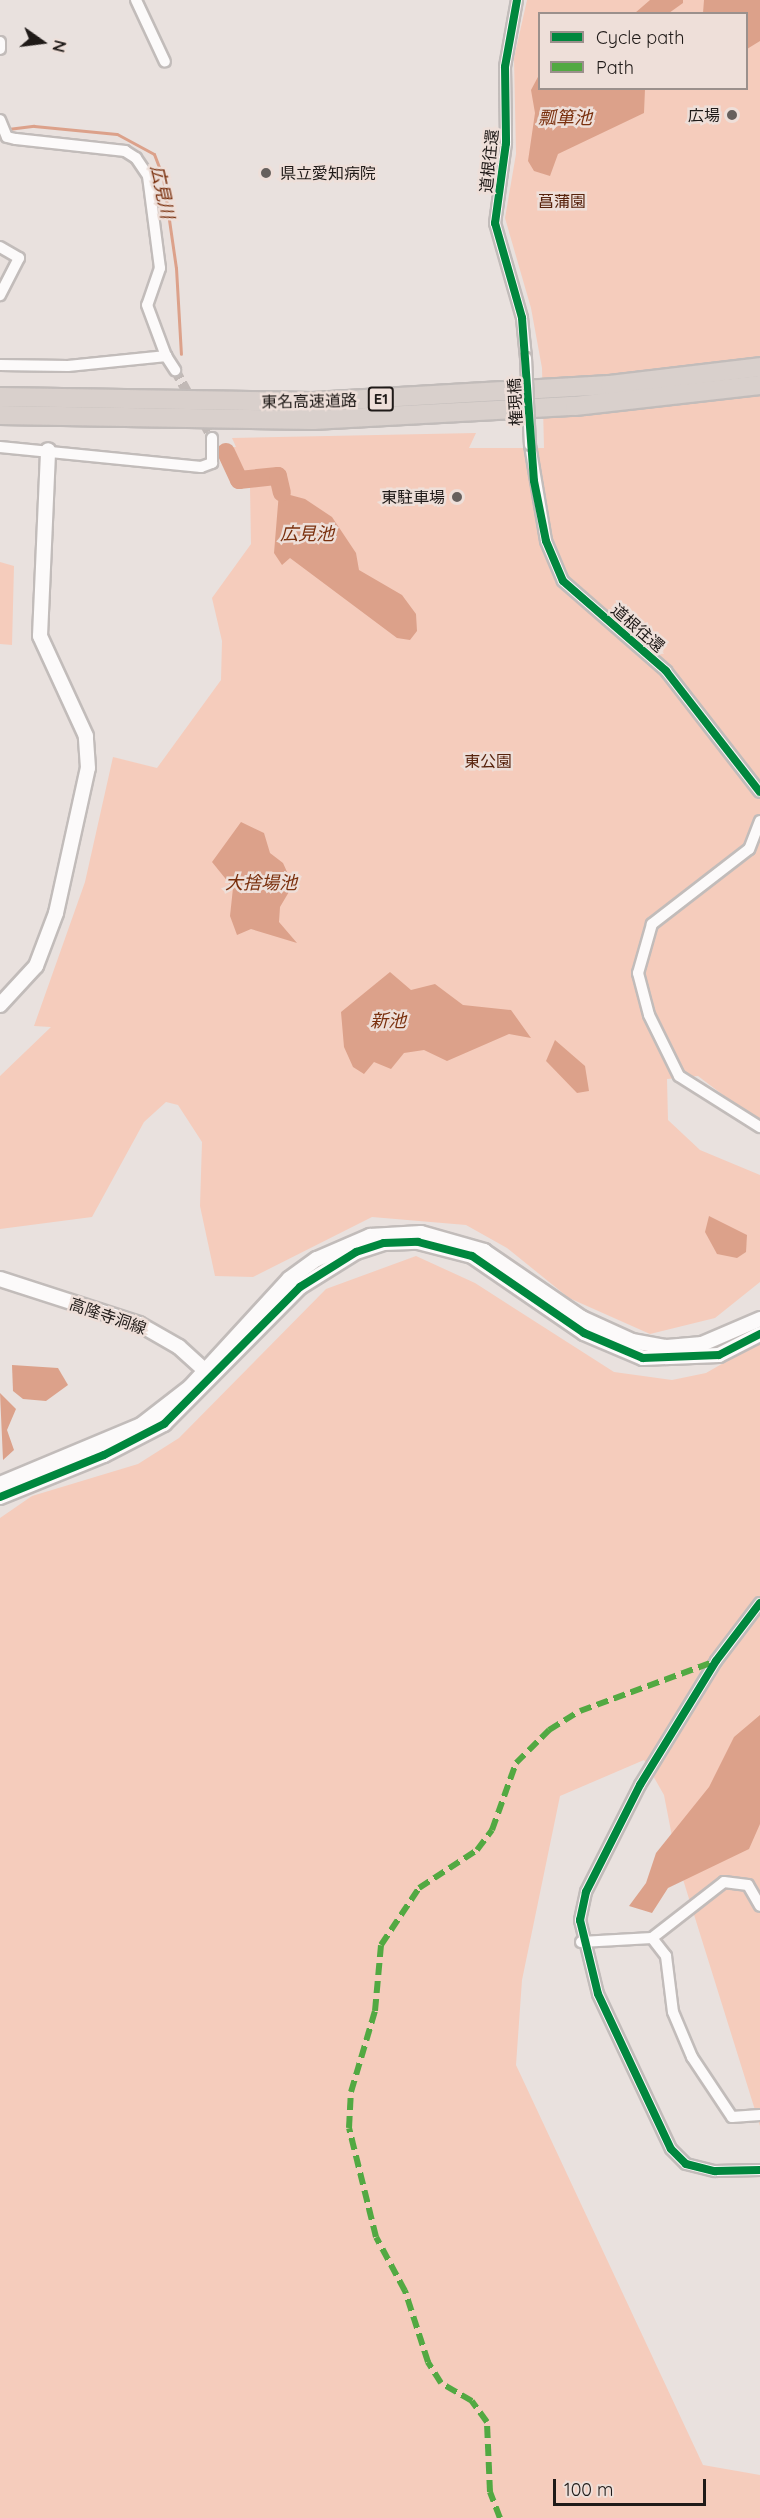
<!DOCTYPE html>
<meta charset="utf-8">
<style>
body{margin:0}
#map{position:relative;width:760px;height:2518px;overflow:hidden;background:#e9e1de;font-family:Quicksand,"Noto Sans JP",sans-serif}
div>[style]{position:absolute}
[style*='--x']{left:calc(var(--x)*1px);top:calc(var(--y)*1px);width:calc(var(--w)*1px);rotate:calc(var(--a)*1deg)}
.green>*{inset:0;background:#f5ccbc}
.water>*{inset:0;background:#dca18a}
.stream>*{height:3px;margin:-1.5px;padding:0 1.5px;transform-origin:1.5px;border-radius:1.5px;background:#dca18a}
.river>*{height:18px;margin:-9px;padding:0 9px;transform-origin:9px;border-radius:9px;background:#dca18a}
.street-tunnel>*{height:10px;margin-top:-5px;transform-origin:0;background:repeating-linear-gradient(90deg,#c1b9b6 0 10px,transparent 0 15px)}
.roads{filter:drop-shadow(2px 0 #c2bcba) drop-shadow(-2px 0 #c2bcba) drop-shadow(0 2px #c2bcba) drop-shadow(0 -2px #c2bcba)}
.street>*{height:10px;margin:-5px;padding:0 5px;transform-origin:5px;border-radius:5px;background:#fcfafa}
.secondary>*{height:14px;margin:-7px;padding:0 7px;transform-origin:7px;border-radius:7px;background:#fcfafa}
.highway>*{height:18px;margin:-9px;padding:0 9px;transform-origin:9px;border-radius:9px;background:#d9d0cc}
.bridges{filter:drop-shadow(2px 0 #c2bcba) drop-shadow(-2px 0 #c2bcba) drop-shadow(0 2px #c2bcba) drop-shadow(0 -2px #c2bcba)}
.street-bridge>*{height:10px;margin:-5px;padding:0 5px;transform-origin:5px;border-radius:5px;background:#fcfafa}
.quiet>*{height:6px;margin-top:-3px;transform-origin:0;background:repeating-linear-gradient(90deg,#52a942 0 12px,transparent 0 18px)}
.cycleway>*{height:8px;margin:-4px;padding:0 4px;transform-origin:4px;border-radius:4px;background:#00873e}
.dots>*{width:16px;height:16px;translate:-50% -50%;box-sizing:border-box;border:3px solid #eedfd9;border-radius:50%}
span{translate:-50% -50%;white-space:nowrap;text-align:center;line-height:1.15;-webkit-text-stroke:5px #eedfd9;paint-order:stroke}
.shield-label span{padding:2px 4px;background:#eedfd9;border:2px solid;border-radius:4px;-webkit-text-stroke-width:0}
.shield-label{font-size:15px;color:#1f1a18;font-weight:700}
.poi-label{font-size:16px;color:#1f1a18}
.right{translate:-100% -50%;text-align:right}
.left{translate:0 -50%;text-align:left}
.street-label{font-size:16px;color:#1f1a18}
.park-label{font-size:16px;color:#57230d}
.water-label{font-size:18px;color:#7a300e;font-style:italic}
.legend{position:absolute;left:538px;top:12px;width:210px;height:78px;box-sizing:border-box;background:#eedfd9;border:2px solid #9b908c;margin:0;padding:8px 10px;list-style:none;font-size:18px;color:#1f1a18}
.legend li{display:flex;align-items:center;gap:12px;height:30px}
.legend b{width:30px;border:2px solid #9b908c}
.north{position:absolute;left:12px;top:12px;width:60px;height:60px;-webkit-text-stroke:4px #eedfd9;paint-order:stroke;rotate:104deg;font-size:16px;font-weight:700;line-height:24px;text-align:center;color:#1f1a18}
.north::after{content:'';display:block;margin:auto;width:21px;height:27px;background:#1f1a18;clip-path:polygon(50% 0,100% 100%,50% 72%,0 100%)}
.scale{position:absolute;left:553px;top:2479px;width:153px;height:27px;box-sizing:border-box;border:3px solid #1f1a18;border-top:0;padding-left:8px;font-size:18px;line-height:21px;white-space:nowrap;color:#1f1a18;-webkit-text-stroke:4px #eedfd9;paint-order:stroke}
</style>
<div id="map">
<div class="green">
<div style="clip-path:polygon(evenodd,527px 0,760px 0,760px 1123px,698px 1076px,667px 1079px,668px 1120px,700px 1150px,760px 1175px,760px 1282px,715px 1318px,650px 1334px,569px 1298px,507px 1248px,466px 1225px,372px 1217px,253px 1277px,215px 1276px,200px 1206px,202px 1142px,178px 1105px,166px 1102px,144px 1122px,92px 1217px,0 1229px,0 1076px,51px 1027px,34px 1026px,85px 882px,113px 757px,157px 768px,221px 680px,222px 641px,212px 598px,251px 544px,250px 487px,221px 447px,236px 447px,232px 438px,476px 433px,469px 448px,544px 448px,542px 368px,531px 308px,505px 218px,516px 154px,514px 58px,527px 0,540px 14px,746px 14px,746px 88px,540px 88px,540px 14px)"></div>
<div style="clip-path:polygon(0 562px,14px 566px,12px 645px,0 644px)"></div>
<div style="clip-path:polygon(416px 1256px,475px 1283px,614px 1372px,672px 1380px,706px 1373px,760px 1342px,760px 2126px,676px 1857px,664px 1795px,644px 1760px,560px 1796px,522px 1980px,516px 2065px,703px 2465px,760px 2475px,760px 2518px,0 2518px,0 1518px,32px 1496px,138px 1464px,179px 1438px,326px 1289px)"></div>
</div>
<div class="water">
<div style="clip-path:polygon(650px 0,683px 0,683px 3px,669px 13px,635px 13px)"></div>
<div style="clip-path:polygon(704px 0,760px 0,760px 41px,747px 49px,746px 14px,703px 13px)"></div>
<div style="clip-path:polygon(539px 75px,540px 88px,645px 89px,644px 113px,558px 154px,550px 176px,534px 171px,528px 161px,535px 113px,531px 90px)"></div>
<div style="clip-path:polygon(279px 492px,305px 499px,332px 517px,356px 553px,359px 570px,402px 595px,416px 614px,417px 631px,410px 640px,397px 638px,290px 558px,282px 565px,274px 553px)"></div>
<div style="clip-path:polygon(241px 822px,264px 833px,270px 853px,283px 863px,293px 885px,280px 907px,279px 922px,297px 943px,251px 929px,237px 935px,230px 916px,233px 888px,212px 862px)"></div>
<div style="clip-path:polygon(390px 972px,411px 990px,435px 984px,463px 1005px,511px 1010px,531px 1038px,509px 1034px,447px 1061px,424px 1050px,404px 1053px,391px 1069px,374px 1062px,364px 1074px,353px 1067px,344px 1047px,341px 1012px)"></div>
<div style="clip-path:polygon(555px 1040px,585px 1066px,589px 1091px,577px 1093px,546px 1061px)"></div>
<div style="clip-path:polygon(709px 1216px,747px 1235px,746px 1252px,737px 1258px,717px 1254px,705px 1232px)"></div>
<div style="clip-path:polygon(12px 1365px,58px 1368px,68px 1385px,46px 1401px,23px 1399px,13px 1391px)"></div>
<div style="clip-path:polygon(0 1393px,16px 1409px,7px 1430px,14px 1450px,3px 1460px)"></div>
<div style="clip-path:polygon(760px 1715px,760px 1824px,749px 1849px,668px 1888px,652px 1913px,629px 1906px,646px 1883px,656px 1853px,709px 1787px,734px 1737px)"></div>
</div>
<div class="stream">
<div style="--x:8;--y:129;--w:26;--a:-7"></div>
<div style="--x:34;--y:126;--w:83;--a:5.5"></div>
<div style="--x:117;--y:134;--w:42;--a:28.4"></div>
<div style="--x:154;--y:154;--w:26;--a:69"></div>
<div style="--x:163;--y:178;--w:91;--a:81.8"></div>
<div style="--x:176;--y:268;--w:86;--a:86.7"></div>
</div>
<div class="river">
<div style="--x:226;--y:452;--w:31;--a:65"></div>
<div style="--x:239;--y:480;--w:39;--a:-6"></div>
<div style="--x:278;--y:476;--w:17;--a:77"></div>
</div>
<div class="street-tunnel">
<div style="--x:175;--y:370;--w:77;--a:61.4"></div>
</div>
<div class="roads">
<div class="street">
<div style="--x:136;--y:0;--w:68;--a:64.9"></div>
<div style="--x:517;--y:0;--w:68;--a:100.2"></div>
<div style="--x:505;--y:67;--w:76;--a:89.2"></div>
<div style="--x:506;--y:143;--w:81;--a:97.8"></div>
<div style="--x:495;--y:223;--w:99;--a:74.1"></div>
<div style="--x:522;--y:318;--w:40;--a:84.3"></div>
<div style="--x:0;--y:42;--w:7;--a:90"></div>
<div style="--x:0;--y:120;--w:18;--a:68"></div>
<div style="--x:7;--y:137;--w:9;--a:13"></div>
<div style="--x:16;--y:139;--w:110;--a:6.3"></div>
<div style="--x:125;--y:151;--w:13;--a:32"></div>
<div style="--x:136;--y:158;--w:22;--a:56"></div>
<div style="--x:148;--y:176;--w:93;--a:82.6"></div>
<div style="--x:160;--y:268;--w:39;--a:109"></div>
<div style="--x:147;--y:305;--w:54;--a:69.6"></div>
<div style="--x:0;--y:247;--w:22;--a:30"></div>
<div style="--x:19;--y:258;--w:42;--a:117.2"></div>
<div style="--x:0;--y:365;--w:68;--a:0.8"></div>
<div style="--x:68;--y:366;--w:99;--a:-5.8"></div>
<div style="--x:166;--y:356;--w:17;--a:57"></div>
<div style="--x:530;--y:445;--w:97;--a:80.5"></div>
<div style="--x:546;--y:541;--w:43;--a:67"></div>
<div style="--x:563;--y:581;--w:137;--a:41.1"></div>
<div style="--x:666;--y:671;--w:153;--a:52.2"></div>
<div style="--x:0;--y:447;--w:202;--a:5.7"></div>
<div style="--x:201;--y:467;--w:12;--a:-20"></div>
<div style="--x:212;--y:463;--w:25;--a:-90"></div>
<div style="--x:760;--y:821;--w:30;--a:111"></div>
<div style="--x:749;--y:849;--w:123;--a:142.3"></div>
<div style="--x:652;--y:924;--w:51;--a:105.9"></div>
<div style="--x:638;--y:973;--w:43;--a:75.3"></div>
<div style="--x:649;--y:1015;--w:68;--a:63.8"></div>
<div style="--x:679;--y:1076;--w:96;--a:32.2"></div>
<div style="--x:760;--y:1603;--w:73;--a:127.2"></div>
<div style="--x:716;--y:1661;--w:145;--a:121.5"></div>
<div style="--x:640;--y:1785;--w:120;--a:116.8"></div>
<div style="--x:586;--y:1892;--w:29;--a:102"></div>
<div style="--x:580;--y:1920;--w:76;--a:76.3"></div>
<div style="--x:598;--y:1994;--w:171;--a:64.8"></div>
<div style="--x:671;--y:2149;--w:21;--a:45"></div>
<div style="--x:686;--y:2164;--w:30;--a:14"></div>
<div style="--x:715;--y:2171;--w:45;--a:-1.3"></div>
<div style="--x:652;--y:1938;--w:23;--a:52"></div>
<div style="--x:666;--y:1956;--w:56;--a:82.9"></div>
<div style="--x:673;--y:2012;--w:49;--a:67.1"></div>
<div style="--x:692;--y:2057;--w:72;--a:56.3"></div>
<div style="--x:732;--y:2117;--w:28;--a:-4"></div>
<div style="--x:581;--y:1942;--w:71;--a:-3.2"></div>
<div style="--x:652;--y:1938;--w:91;--a:-37.9"></div>
<div style="--x:724;--y:1882;--w:24;--a:7"></div>
<div style="--x:748;--y:1885;--w:24;--a:60"></div>
</div>
<div class="secondary">
<div style="--x:0;--y:1005;--w:53;--a:-47.3"></div>
<div style="--x:36;--y:966;--w:57;--a:-69.3"></div>
<div style="--x:56;--y:913;--w:148;--a:-77.6"></div>
<div style="--x:88;--y:768;--w:32;--a:-94"></div>
<div style="--x:86;--y:736;--w:110;--a:-114.7"></div>
<div style="--x:40;--y:636;--w:186;--a:-87.5"></div>
<div style="--x:0;--y:1279;--w:146;--a:17.9"></div>
<div style="--x:139;--y:1324;--w:46;--a:29.9"></div>
<div style="--x:179;--y:1347;--w:43;--a:42.2"></div>
<div style="--x:0;--y:1484;--w:153;--a:-22.7"></div>
<div style="--x:141;--y:1425;--w:62;--a:-37.8"></div>
<div style="--x:190;--y:1387;--w:147;--a:-47.5"></div>
<div style="--x:289;--y:1279;--w:34;--a:-36"></div>
<div style="--x:317;--y:1259;--w:58;--a:-23.5"></div>
<div style="--x:370;--y:1236;--w:51;--a:-3.4"></div>
<div style="--x:421;--y:1233;--w:66;--a:15.9"></div>
<div style="--x:484;--y:1251;--w:119;--a:34.4"></div>
<div style="--x:582;--y:1318;--w:55;--a:24.7"></div>
<div style="--x:632;--y:1341;--w:36;--a:10"></div>
<div style="--x:667;--y:1347;--w:35;--a:-5"></div>
<div style="--x:702;--y:1344;--w:63;--a:-23.3"></div>
<div style="--x:0;--y:1497;--w:112;--a:-22"></div>
<div style="--x:104;--y:1455;--w:68;--a:-27.3"></div>
<div style="--x:164;--y:1424;--w:193;--a:-45.2"></div>
<div style="--x:300;--y:1287;--w:66;--a:-32"></div>
<div style="--x:356;--y:1252;--w:29;--a:-18"></div>
<div style="--x:384;--y:1243;--w:34;--a:-2"></div>
<div style="--x:418;--y:1242;--w:56;--a:14.5"></div>
<div style="--x:472;--y:1256;--w:136;--a:34.5"></div>
<div style="--x:584;--y:1333;--w:64;--a:23"></div>
<div style="--x:643;--y:1358;--w:76;--a:-2.3"></div>
<div style="--x:719;--y:1355;--w:46;--a:-27.1"></div>
</div>
<div class="highway">
<div style="--x:0;--y:397;--w:313;--a:0.9"></div>
<div style="--x:313;--y:402;--w:297;--a:-3.3"></div>
<div style="--x:610;--y:385;--w:151;--a:-6.8"></div>
<div style="--x:0;--y:415;--w:313;--a:0.9"></div>
<div style="--x:313;--y:420;--w:262;--a:-3.1"></div>
<div style="--x:575;--y:406;--w:186;--a:-6.5"></div>
</div>
</div>
<div class="bridges">
<div class="street-bridge">
<div style="--x:526;--y:358;--w:87;--a:87.4"></div>
</div>
</div>
<div class="quiet">
<div style="--x:500;--y:2518;--w:28;--a:-111"></div>
<div style="--x:490;--y:2492;--w:70;--a:-92.5"></div>
<div style="--x:487;--y:2422;--w:26;--a:-126"></div>
<div style="--x:472;--y:2401;--w:36;--a:-150"></div>
<div style="--x:441;--y:2383;--w:25;--a:-122"></div>
<div style="--x:428;--y:2362;--w:75;--a:-107.9"></div>
<div style="--x:405;--y:2291;--w:61;--a:-118.2"></div>
<div style="--x:376;--y:2237;--w:112;--a:-103.9"></div>
<div style="--x:349;--y:2128;--w:36;--a:-87"></div>
<div style="--x:351;--y:2092;--w:84;--a:-73.5"></div>
<div style="--x:375;--y:2011;--w:66;--a:-84.8"></div>
<div style="--x:381;--y:1945;--w:69;--a:-56.3"></div>
<div style="--x:419;--y:1888;--w:69;--a:-33.2"></div>
<div style="--x:477;--y:1850;--w:25;--a:-53"></div>
<div style="--x:492;--y:1830;--w:71;--a:-70.3"></div>
<div style="--x:516;--y:1763;--w:47;--a:-45"></div>
<div style="--x:549;--y:1730;--w:36;--a:-32"></div>
<div style="--x:580;--y:1711;--w:145;--a:-20.2"></div>
</div>
<div class="cycleway">
<div style="--x:517;--y:0;--w:68;--a:100.2"></div>
<div style="--x:505;--y:67;--w:76;--a:89.2"></div>
<div style="--x:506;--y:143;--w:81;--a:97.8"></div>
<div style="--x:495;--y:223;--w:99;--a:74.1"></div>
<div style="--x:522;--y:318;--w:163;--a:85.8"></div>
<div style="--x:534;--y:481;--w:61;--a:78.7"></div>
<div style="--x:546;--y:541;--w:43;--a:67"></div>
<div style="--x:563;--y:581;--w:137;--a:41.1"></div>
<div style="--x:666;--y:671;--w:153;--a:52.2"></div>
<div style="--x:0;--y:1497;--w:112;--a:-22"></div>
<div style="--x:104;--y:1455;--w:68;--a:-27.3"></div>
<div style="--x:164;--y:1424;--w:193;--a:-45.2"></div>
<div style="--x:300;--y:1287;--w:66;--a:-32"></div>
<div style="--x:356;--y:1252;--w:29;--a:-18"></div>
<div style="--x:384;--y:1243;--w:34;--a:-2"></div>
<div style="--x:418;--y:1242;--w:56;--a:14.5"></div>
<div style="--x:472;--y:1256;--w:136;--a:34.5"></div>
<div style="--x:584;--y:1333;--w:64;--a:23"></div>
<div style="--x:643;--y:1358;--w:76;--a:-2.3"></div>
<div style="--x:719;--y:1355;--w:46;--a:-27.1"></div>
<div style="--x:760;--y:1603;--w:73;--a:127.2"></div>
<div style="--x:716;--y:1661;--w:145;--a:121.5"></div>
<div style="--x:640;--y:1785;--w:120;--a:116.8"></div>
<div style="--x:586;--y:1892;--w:29;--a:102"></div>
<div style="--x:580;--y:1920;--w:76;--a:76.3"></div>
<div style="--x:598;--y:1994;--w:171;--a:64.8"></div>
<div style="--x:671;--y:2149;--w:21;--a:45"></div>
<div style="--x:686;--y:2164;--w:30;--a:14"></div>
<div style="--x:715;--y:2171;--w:45;--a:-1.3"></div>
</div>
<div class="dots">
<div style="left:732px;top:115px;background:#66605d"></div>
<div style="left:266px;top:173px;background:#66605d"></div>
<div style="left:457px;top:497px;background:#66605d"></div>
</div>
<div class="shield-label">
<span style="left:381px;top:399px">E1</span>
</div>
<div class="poi-label">
<span class="right" style="left:720px;top:115px">広場</span>
<span class="left" style="left:280px;top:173px">県立愛知病院</span>
<span class="right" style="left:445px;top:497px">東駐車場</span>
</div>
<div class="street-label">
<span style="left:489px;top:161px;rotate:-84deg">道根往還</span>
<span style="left:309px;top:401px;rotate:-1deg">東名高速道路</span>
<span style="left:515px;top:402px;rotate:-93deg">権現橋</span>
<span style="left:638px;top:628px;rotate:41deg">道根往還</span>
<span style="left:108px;top:1316px;rotate:19deg">高隆寺洞線</span>
</div>
<div class="park-label">
<span style="left:562px;top:201px">菖蒲園</span>
<span style="left:488px;top:761px">東公園</span>
</div>
<div class="water-label">
<span style="left:565px;top:118px">瓢箪池</span>
<span style="left:162px;top:192px;rotate:78deg">広見川</span>
<span style="left:307px;top:534px">広見池</span>
<span style="left:261px;top:883px">大捨場池</span>
<span style="left:388px;top:1021px">新池</span>
</div>
<ul class="legend">
<li><b style="height:8px;background:#00873e"></b>Cycle path</li>
<li><b style="height:8px;background:#52a942"></b>Path</li>
</ul>
<div class="north">N</div>
<div class="scale">100 m</div>
</div>
